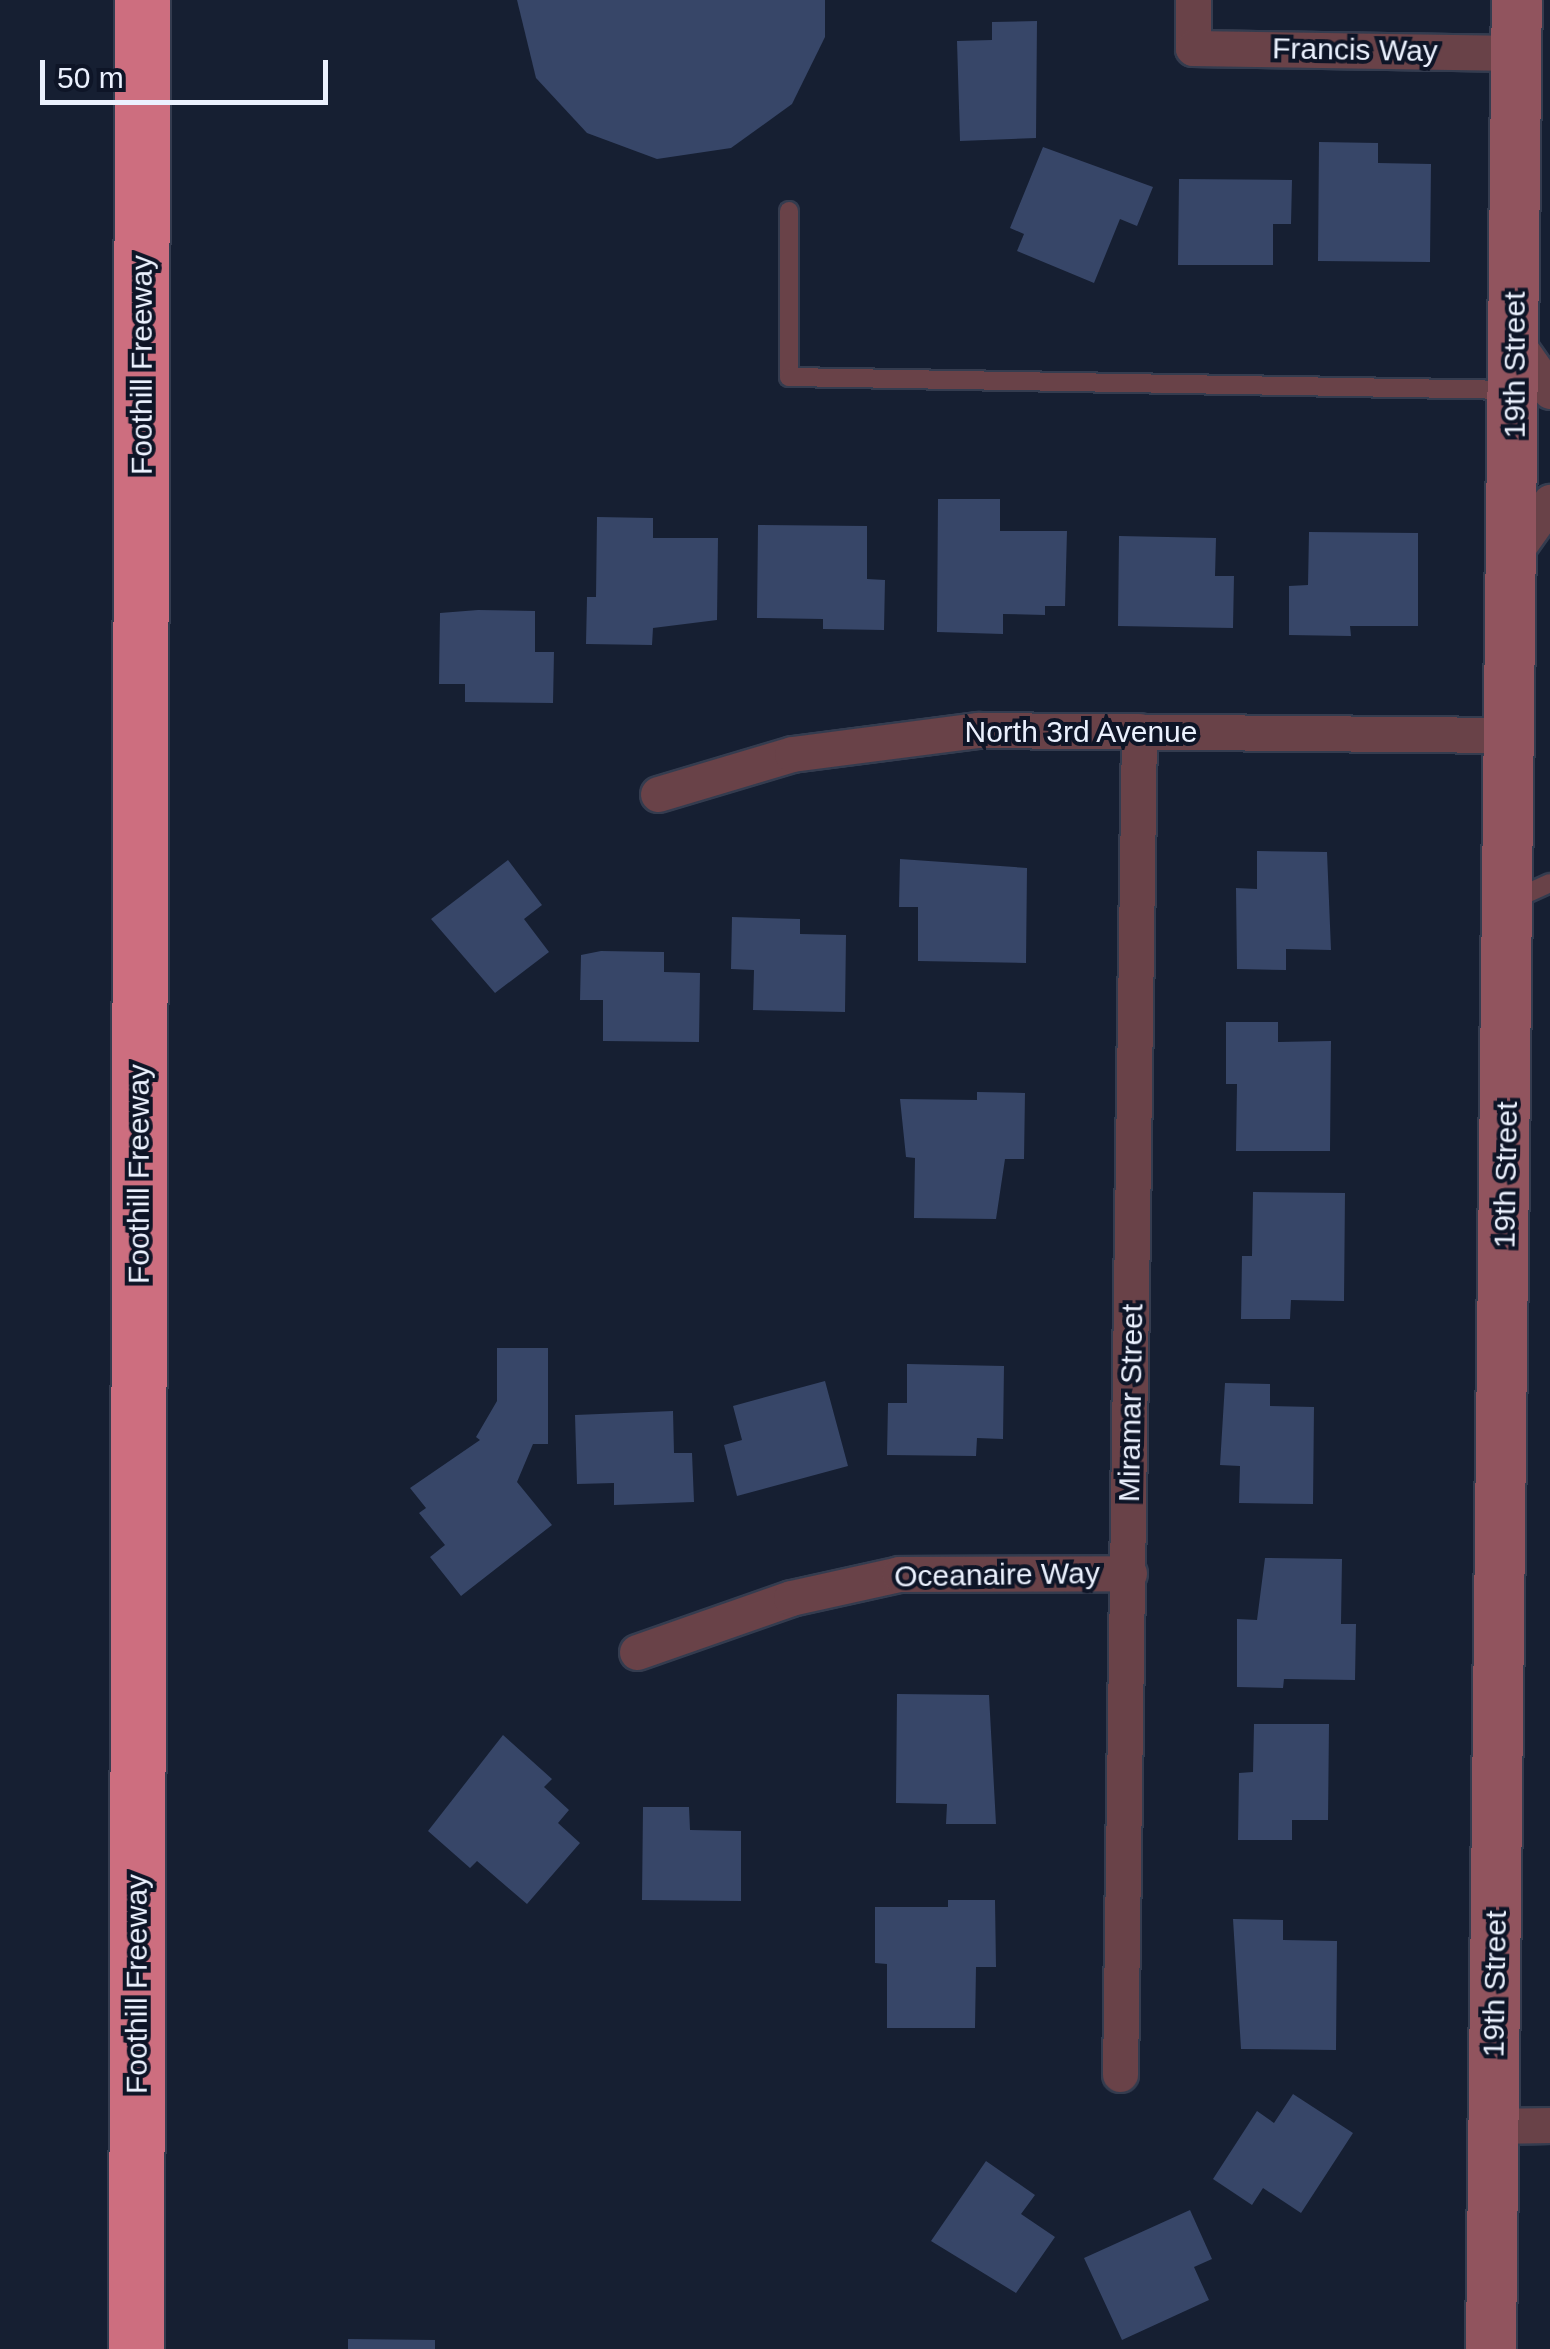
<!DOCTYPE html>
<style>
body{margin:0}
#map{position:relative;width:1550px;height:2349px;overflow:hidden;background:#161f32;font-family:Arial,sans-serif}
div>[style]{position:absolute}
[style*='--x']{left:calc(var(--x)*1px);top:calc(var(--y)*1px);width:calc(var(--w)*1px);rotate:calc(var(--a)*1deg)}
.building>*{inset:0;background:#374668}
.roads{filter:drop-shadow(2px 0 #343c4f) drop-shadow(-2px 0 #343c4f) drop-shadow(0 2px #343c4f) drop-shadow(0 -2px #343c4f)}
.service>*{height:18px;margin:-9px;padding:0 9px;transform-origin:9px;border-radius:9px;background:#694248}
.minor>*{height:35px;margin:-17.5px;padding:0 17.5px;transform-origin:17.5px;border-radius:17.5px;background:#694248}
.secondary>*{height:50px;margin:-25px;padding:0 25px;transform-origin:25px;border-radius:25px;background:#91545e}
.motorway>*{height:55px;margin:-27.5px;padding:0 27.5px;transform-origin:27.5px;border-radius:27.5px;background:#cd6e7f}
span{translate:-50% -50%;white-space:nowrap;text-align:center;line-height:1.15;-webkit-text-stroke:8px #0e1527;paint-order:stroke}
.street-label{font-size:30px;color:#ebf1fe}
.scale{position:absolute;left:40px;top:60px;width:288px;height:45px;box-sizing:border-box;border:5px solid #ebf1fe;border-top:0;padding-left:12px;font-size:30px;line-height:35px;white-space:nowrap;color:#ebf1fe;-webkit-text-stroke:8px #0e1527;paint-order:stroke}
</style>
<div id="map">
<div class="building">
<div style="clip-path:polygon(517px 0,825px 0,825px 37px,792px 104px,731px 148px,657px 159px,587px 133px,536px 78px)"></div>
<div style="clip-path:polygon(1037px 21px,1036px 138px,960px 141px,957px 41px,992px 40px,992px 22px)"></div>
<div style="clip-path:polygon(1319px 142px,1378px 143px,1378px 163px,1431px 164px,1430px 262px,1318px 261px)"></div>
<div style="clip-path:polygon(1043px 147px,1153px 187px,1137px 226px,1120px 219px,1094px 283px,1017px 251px,1024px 234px,1010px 228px)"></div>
<div style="clip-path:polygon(1179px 179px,1292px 180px,1291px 224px,1273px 224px,1273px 265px,1178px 265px)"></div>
<div style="clip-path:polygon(938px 499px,1000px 499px,1000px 531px,1067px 531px,1065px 606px,1045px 606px,1045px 615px,1003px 614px,1003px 634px,937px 632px)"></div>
<div style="clip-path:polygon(597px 517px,653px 518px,653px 538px,718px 538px,717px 620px,653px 628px,652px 645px,586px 644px,587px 597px,596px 597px)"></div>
<div style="clip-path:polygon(758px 525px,867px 526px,867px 579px,885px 580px,884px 630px,823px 629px,823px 619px,757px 618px)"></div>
<div style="clip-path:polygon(1309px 532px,1418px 533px,1418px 626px,1350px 626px,1351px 636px,1289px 635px,1289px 586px,1308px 585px)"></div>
<div style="clip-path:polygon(1119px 536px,1216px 538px,1215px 576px,1234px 576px,1233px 628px,1118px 626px)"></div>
<div style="clip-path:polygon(478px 610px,535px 611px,535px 652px,554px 652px,553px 703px,465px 702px,465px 684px,439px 684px,440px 613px)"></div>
<div style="clip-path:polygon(1257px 851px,1327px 852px,1331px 950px,1286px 949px,1286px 970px,1237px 969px,1236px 888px,1257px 889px)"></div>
<div style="clip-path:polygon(900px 859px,1027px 868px,1026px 963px,918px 961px,918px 907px,899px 907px)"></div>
<div style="clip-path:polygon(508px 860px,542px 905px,524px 919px,549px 952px,495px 993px,431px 919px)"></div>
<div style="clip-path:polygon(732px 917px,800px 919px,800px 934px,846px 935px,845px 1012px,753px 1010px,754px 970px,731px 969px)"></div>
<div style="clip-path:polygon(601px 951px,664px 952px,664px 972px,700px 973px,699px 1042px,603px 1041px,603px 1000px,580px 1000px,581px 955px)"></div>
<div style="clip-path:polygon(1226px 1022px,1278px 1022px,1278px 1042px,1331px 1041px,1330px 1151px,1236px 1151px,1237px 1084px,1226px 1084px)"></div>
<div style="clip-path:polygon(977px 1092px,1025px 1093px,1024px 1159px,1005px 1159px,996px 1219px,914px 1218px,915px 1158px,906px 1157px,900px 1099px,977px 1100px)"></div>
<div style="clip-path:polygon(1253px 1192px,1345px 1193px,1344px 1301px,1291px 1300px,1290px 1319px,1241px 1319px,1242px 1256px,1252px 1256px)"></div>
<div style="clip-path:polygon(497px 1348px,548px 1348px,548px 1444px,533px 1444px,517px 1482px,552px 1525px,461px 1596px,430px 1557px,445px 1545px,419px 1513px,426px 1508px,410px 1488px,480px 1440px,476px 1437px,497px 1401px)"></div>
<div style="clip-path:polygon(907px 1364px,1004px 1366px,1003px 1439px,977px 1438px,976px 1456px,887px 1455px,888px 1403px,907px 1403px)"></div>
<div style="clip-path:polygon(825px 1381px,848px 1466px,737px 1496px,724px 1445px,742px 1440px,733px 1406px)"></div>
<div style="clip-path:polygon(1225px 1383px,1270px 1384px,1270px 1406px,1314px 1407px,1313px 1504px,1239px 1503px,1240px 1466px,1220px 1465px)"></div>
<div style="clip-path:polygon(673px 1411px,674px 1453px,692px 1453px,694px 1502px,614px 1505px,614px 1483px,577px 1484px,575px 1415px)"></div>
<div style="clip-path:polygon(1265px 1558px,1342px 1559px,1341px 1624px,1356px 1624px,1355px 1680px,1284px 1679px,1283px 1688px,1237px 1687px,1237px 1619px,1257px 1620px)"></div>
<div style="clip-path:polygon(897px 1694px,989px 1695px,996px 1824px,946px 1824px,947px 1804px,896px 1803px)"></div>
<div style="clip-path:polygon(1254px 1724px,1329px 1724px,1328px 1820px,1292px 1820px,1292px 1840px,1238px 1840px,1239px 1773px,1253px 1772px)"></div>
<div style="clip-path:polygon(503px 1735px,552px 1779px,544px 1787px,569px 1810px,558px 1823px,580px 1843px,527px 1904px,477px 1861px,470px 1868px,428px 1831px)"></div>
<div style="clip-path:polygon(643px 1807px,689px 1807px,690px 1830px,741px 1831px,741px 1901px,642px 1900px)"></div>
<div style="clip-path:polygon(948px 1900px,995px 1900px,996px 1967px,976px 1967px,975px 2028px,887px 2028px,887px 1964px,875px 1963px,875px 1907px,948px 1907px)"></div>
<div style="clip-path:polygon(1233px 1919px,1283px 1920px,1283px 1940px,1337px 1941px,1336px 2050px,1241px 2049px)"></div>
<div style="clip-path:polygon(1293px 2094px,1353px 2133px,1301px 2213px,1263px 2188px,1252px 2205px,1213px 2179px,1257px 2111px,1274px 2123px)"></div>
<div style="clip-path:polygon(986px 2161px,1035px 2195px,1021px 2214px,1055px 2237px,1016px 2293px,931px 2241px)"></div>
<div style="clip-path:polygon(1190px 2210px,1212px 2259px,1194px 2267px,1209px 2300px,1122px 2340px,1084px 2258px)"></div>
<div style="clip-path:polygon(348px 2339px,435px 2340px,435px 2349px,348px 2349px)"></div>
</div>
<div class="roads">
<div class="service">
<div style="--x:789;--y:211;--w:166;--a:90"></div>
<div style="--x:789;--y:377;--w:721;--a:1.03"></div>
<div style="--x:1510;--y:901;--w:44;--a:-24.2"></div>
</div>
<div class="minor">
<div style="--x:1193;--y:0;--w:48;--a:90"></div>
<div style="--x:1193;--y:48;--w:323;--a:0.9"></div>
<div style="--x:1515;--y:341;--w:61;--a:55"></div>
<div style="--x:1513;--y:554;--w:64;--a:-54.6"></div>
<div style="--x:658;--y:794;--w:140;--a:-16.6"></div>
<div style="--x:792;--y:754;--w:188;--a:-7.4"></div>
<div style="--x:978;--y:730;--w:534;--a:0.54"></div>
<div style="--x:637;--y:1652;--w:163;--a:-19.3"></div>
<div style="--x:791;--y:1598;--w:111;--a:-12.5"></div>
<div style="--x:899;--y:1574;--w:230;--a:-0.2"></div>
<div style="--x:1120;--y:2074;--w:1343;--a:-89.19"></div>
<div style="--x:1493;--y:2126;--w:57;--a:-1"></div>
</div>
<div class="secondary">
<div style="--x:1491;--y:2349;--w:2349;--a:-89.37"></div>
</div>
<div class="motorway">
<div style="--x:136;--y:2349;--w:2349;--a:-89.85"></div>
</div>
</div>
<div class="street-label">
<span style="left:1355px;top:50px;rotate:1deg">Francis Way</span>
<span style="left:142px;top:365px;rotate:-90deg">Foothill Freeway</span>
<span style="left:1515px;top:365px;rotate:-90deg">19th Street</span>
<span style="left:1081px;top:732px">North 3rd Avenue</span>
<span style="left:139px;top:1174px;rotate:-90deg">Foothill Freeway</span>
<span style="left:1506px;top:1175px;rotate:-89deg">19th Street</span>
<span style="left:1131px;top:1403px;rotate:-89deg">Miramar Street</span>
<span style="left:997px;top:1575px;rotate:-1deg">Oceanaire Way</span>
<span style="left:137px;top:1984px;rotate:-90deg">Foothill Freeway</span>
<span style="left:1495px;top:1984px;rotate:-89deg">19th Street</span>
</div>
<div class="scale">50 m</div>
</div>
